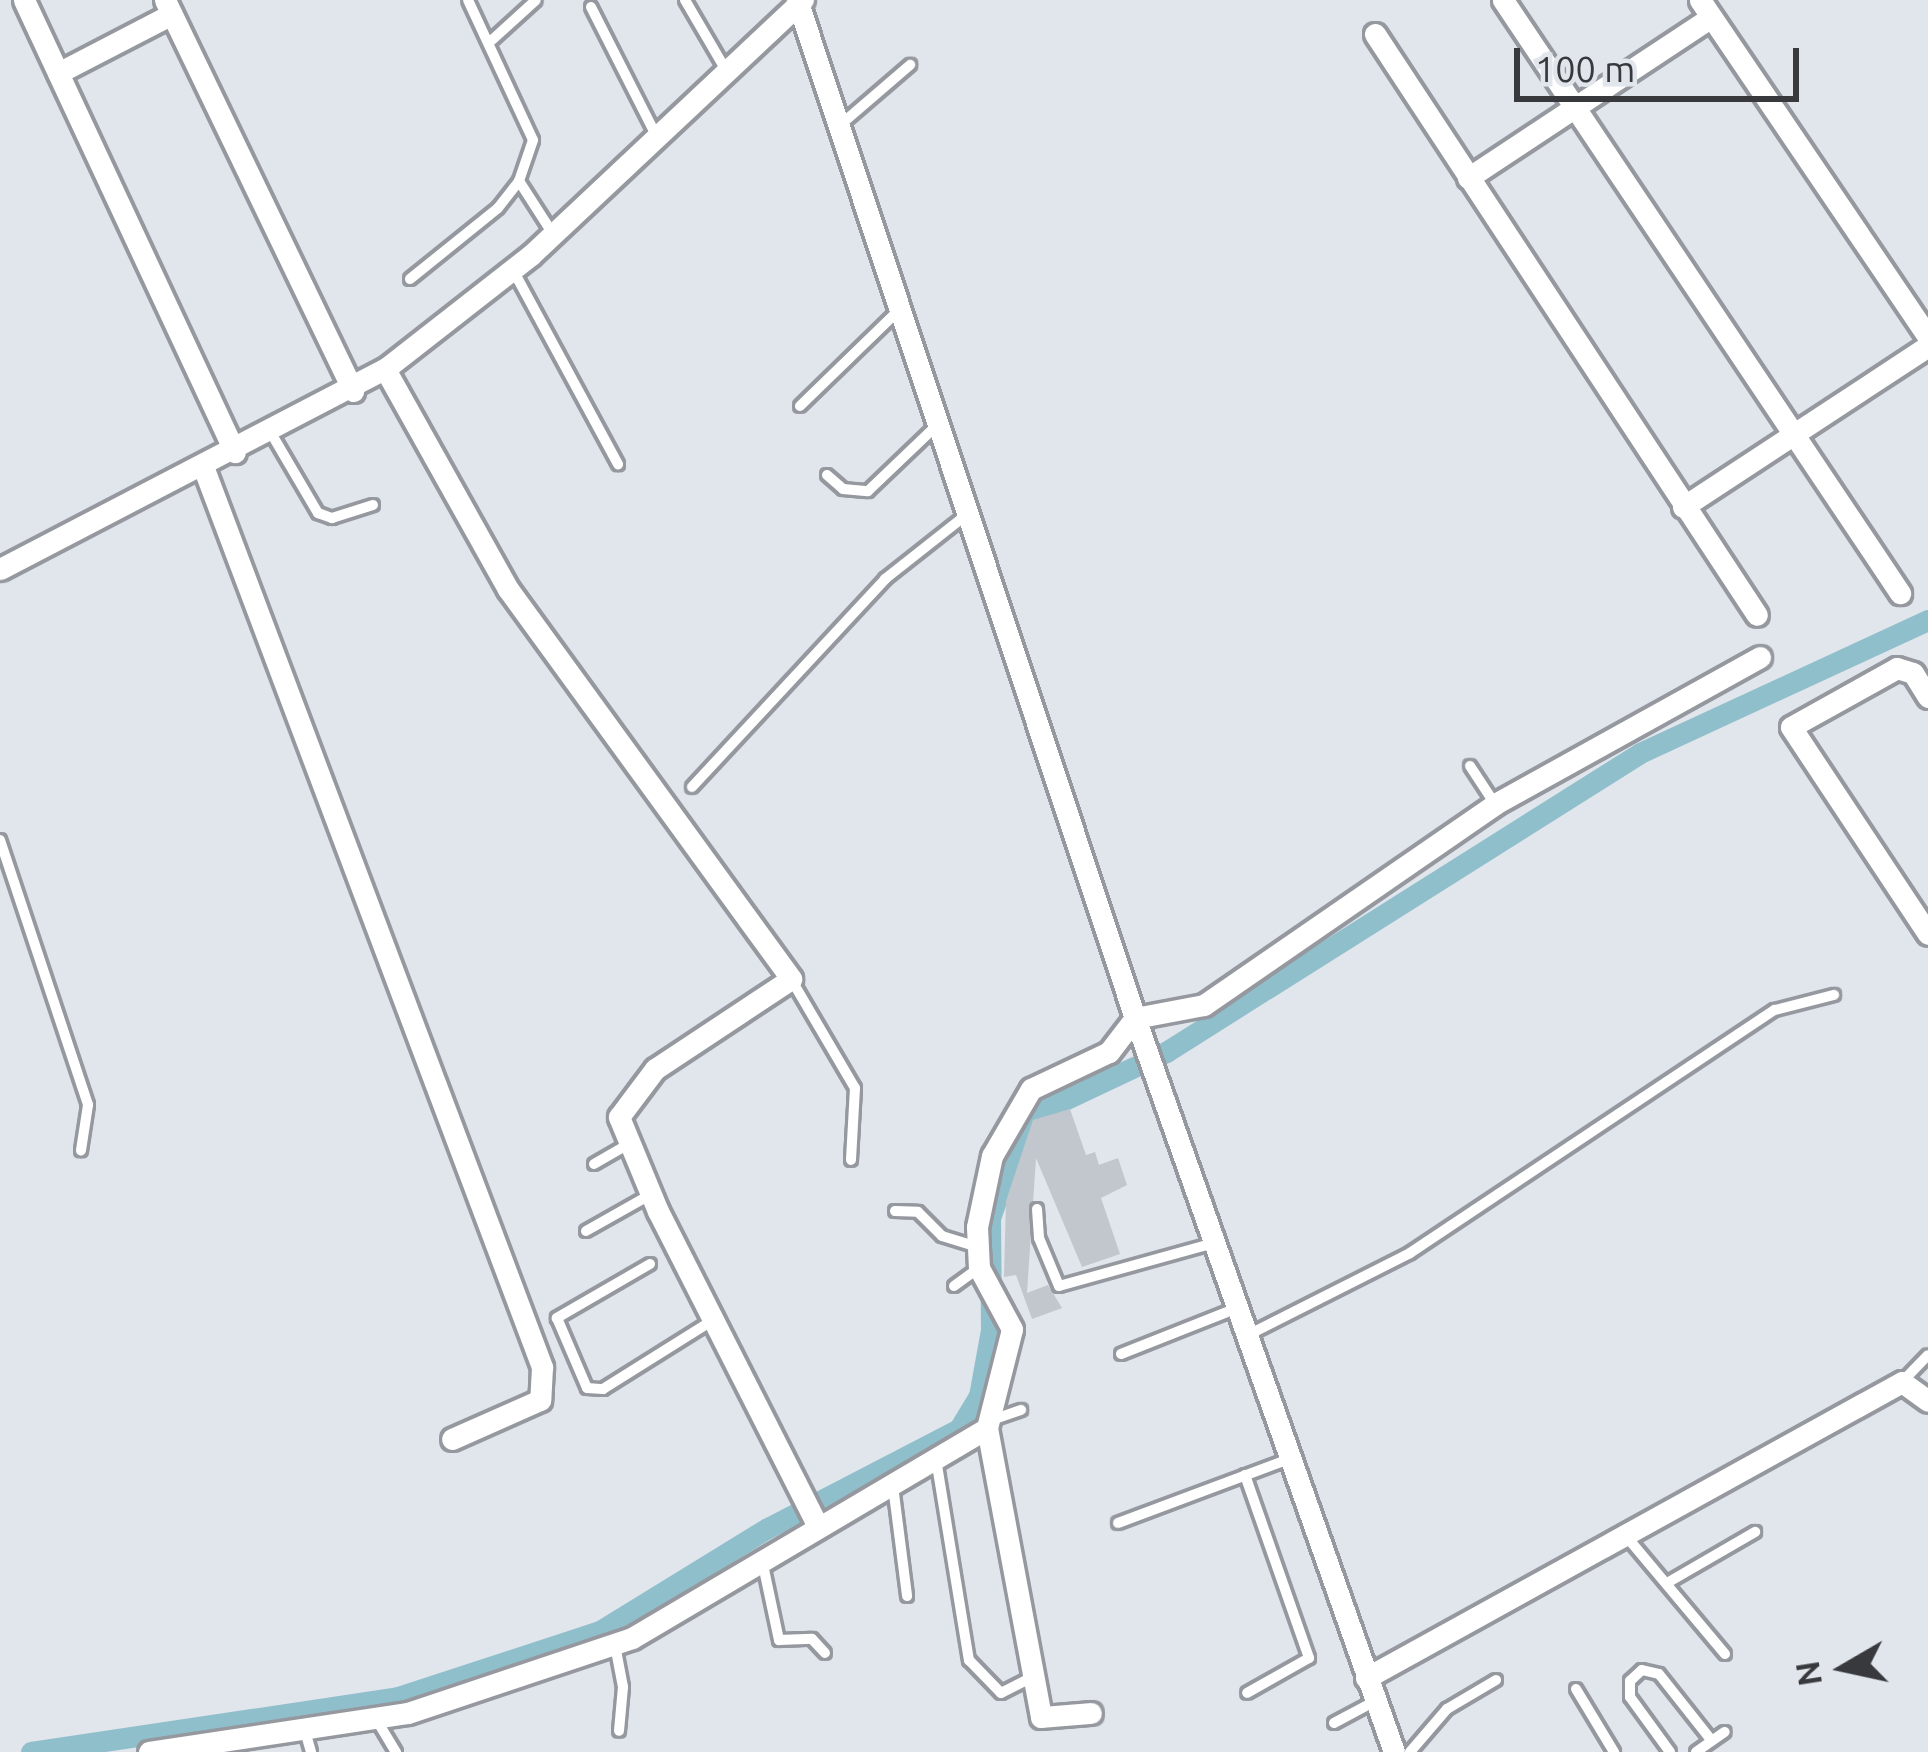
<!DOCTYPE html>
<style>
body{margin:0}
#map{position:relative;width:1928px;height:1752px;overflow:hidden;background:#e1e5ec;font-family:Ubuntu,sans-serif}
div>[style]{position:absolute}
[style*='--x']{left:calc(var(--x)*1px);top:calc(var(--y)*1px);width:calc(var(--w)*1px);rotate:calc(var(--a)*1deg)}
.canal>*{height:21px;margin:-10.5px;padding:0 10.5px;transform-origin:10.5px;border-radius:10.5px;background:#90bfcc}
.building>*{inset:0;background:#c2c6cd}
.roads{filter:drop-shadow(3px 0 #95999f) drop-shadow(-3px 0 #95999f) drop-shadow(0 3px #95999f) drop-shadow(0 -3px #95999f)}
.lane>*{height:10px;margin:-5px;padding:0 5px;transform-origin:5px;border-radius:5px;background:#fff}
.street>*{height:21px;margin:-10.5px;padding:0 10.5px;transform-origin:10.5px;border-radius:10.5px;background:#fff}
span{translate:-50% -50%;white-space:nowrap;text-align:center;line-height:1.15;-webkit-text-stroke:9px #e1e5ec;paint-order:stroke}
.north{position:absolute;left:1784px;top:1608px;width:120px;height:120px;-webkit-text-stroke:9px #e1e5ec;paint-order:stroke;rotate:261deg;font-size:33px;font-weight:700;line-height:48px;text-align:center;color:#37393c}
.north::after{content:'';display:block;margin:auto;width:42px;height:54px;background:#37393c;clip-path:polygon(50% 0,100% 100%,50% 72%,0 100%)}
.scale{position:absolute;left:1514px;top:48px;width:285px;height:54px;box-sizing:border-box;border:6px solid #37393c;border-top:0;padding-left:15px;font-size:36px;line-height:42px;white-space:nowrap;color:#37393c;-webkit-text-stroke:9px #e1e5ec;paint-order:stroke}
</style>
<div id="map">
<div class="canal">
<div style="--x:31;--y:1752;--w:371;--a:-8.5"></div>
<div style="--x:398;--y:1697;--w:213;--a:-18.1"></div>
<div style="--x:600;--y:1631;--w:195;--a:-31.6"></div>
<div style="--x:766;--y:1529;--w:217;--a:-27.4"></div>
<div style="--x:959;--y:1429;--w:39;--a:-59"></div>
<div style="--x:979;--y:1396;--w:67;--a:-79.7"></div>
<div style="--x:991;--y:1330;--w:112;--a:-90.5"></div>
<div style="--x:990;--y:1218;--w:105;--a:-71"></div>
<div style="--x:1024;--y:1119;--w:157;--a:-25.3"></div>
<div style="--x:1166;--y:1052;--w:560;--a:-32.24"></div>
<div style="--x:1640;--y:753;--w:317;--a:-24.8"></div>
</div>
<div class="building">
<div style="clip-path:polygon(1070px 1109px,1086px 1155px,1095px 1152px,1099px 1165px,1118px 1158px,1127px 1185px,1101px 1198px,1120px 1254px,1082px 1267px,1036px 1158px,1027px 1293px,1048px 1285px,1062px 1308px,1032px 1319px,1016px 1275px,1004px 1277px,1006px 1201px,1033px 1120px)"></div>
</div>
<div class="roads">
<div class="lane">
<div style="--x:685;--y:0;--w:83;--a:59.7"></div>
<div style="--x:591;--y:7;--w:146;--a:63.1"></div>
<div style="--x:492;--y:40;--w:59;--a:-42.3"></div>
<div style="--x:839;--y:126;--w:94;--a:-40.7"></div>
<div style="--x:519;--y:181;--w:63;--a:57.3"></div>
<div style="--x:513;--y:270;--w:221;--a:61.6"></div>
<div style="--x:410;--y:279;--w:113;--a:-38.9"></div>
<div style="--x:498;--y:208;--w:34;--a:-52"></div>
<div style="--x:519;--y:181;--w:43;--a:-71.1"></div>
<div style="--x:533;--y:140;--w:154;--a:-114.9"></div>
<div style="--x:800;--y:406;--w:138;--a:-44.1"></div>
<div style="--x:271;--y:433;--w:93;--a:59.6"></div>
<div style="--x:318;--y:513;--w:15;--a:20"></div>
<div style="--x:332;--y:518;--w:43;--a:-17.6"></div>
<div style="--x:827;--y:475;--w:21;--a:41"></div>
<div style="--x:843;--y:489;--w:25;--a:5"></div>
<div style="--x:868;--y:491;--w:94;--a:-43.7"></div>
<div style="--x:1470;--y:766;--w:45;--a:56.7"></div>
<div style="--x:692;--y:787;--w:284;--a:-47.1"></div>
<div style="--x:885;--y:579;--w:103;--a:-38.3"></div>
<div style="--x:0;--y:840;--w:279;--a:71.6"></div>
<div style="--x:88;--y:1105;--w:46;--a:98.8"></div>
<div style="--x:791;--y:979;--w:126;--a:59.6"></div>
<div style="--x:855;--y:1088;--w:72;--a:93.2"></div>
<div style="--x:594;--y:1164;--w:38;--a:-30"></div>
<div style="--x:1037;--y:1209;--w:29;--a:86"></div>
<div style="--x:1039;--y:1238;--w:52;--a:67.4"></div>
<div style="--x:1059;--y:1286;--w:161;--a:-15.5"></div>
<div style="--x:895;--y:1211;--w:23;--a:2"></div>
<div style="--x:918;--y:1212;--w:34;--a:45"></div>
<div style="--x:942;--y:1236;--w:34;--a:17"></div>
<div style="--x:586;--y:1231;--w:73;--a:-29.4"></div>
<div style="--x:650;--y:1264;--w:108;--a:149.9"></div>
<div style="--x:557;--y:1318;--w:76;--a:66.8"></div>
<div style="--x:587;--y:1388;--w:16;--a:4"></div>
<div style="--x:603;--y:1389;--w:130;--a:-32.1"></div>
<div style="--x:954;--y:1286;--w:31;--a:-36"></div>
<div style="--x:1246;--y:1336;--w:184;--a:-26.8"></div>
<div style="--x:1410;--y:1253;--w:438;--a:-33.7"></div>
<div style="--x:1775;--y:1010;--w:61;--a:-14.3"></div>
<div style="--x:1121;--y:1354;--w:125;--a:-21.6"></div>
<div style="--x:1902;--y:1382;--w:37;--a:-46"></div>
<div style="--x:989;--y:1421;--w:34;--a:-19"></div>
<div style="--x:936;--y:1459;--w:204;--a:80.7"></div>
<div style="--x:969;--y:1660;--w:46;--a:45.9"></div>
<div style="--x:1001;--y:1693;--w:37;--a:-27"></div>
<div style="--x:1245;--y:1475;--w:194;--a:70.7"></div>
<div style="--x:1309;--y:1658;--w:71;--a:150.6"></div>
<div style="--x:893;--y:1486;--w:111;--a:82.7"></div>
<div style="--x:1118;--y:1523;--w:183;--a:-20.5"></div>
<div style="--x:1626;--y:1536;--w:154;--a:50"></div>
<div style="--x:762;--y:1560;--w:82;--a:78"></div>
<div style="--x:779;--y:1640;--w:33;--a:-2"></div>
<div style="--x:812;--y:1639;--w:19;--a:47"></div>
<div style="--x:1667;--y:1583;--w:102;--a:-30.1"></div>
<div style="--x:615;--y:1645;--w:43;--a:79.2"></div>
<div style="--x:623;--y:1687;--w:44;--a:95.2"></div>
<div style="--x:1576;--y:1689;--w:74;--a:58.9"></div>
<div style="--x:376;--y:1719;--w:39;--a:59"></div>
<div style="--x:1334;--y:1723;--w:47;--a:-28.2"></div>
<div style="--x:305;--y:1731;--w:22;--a:74"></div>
<div style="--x:1410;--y:1752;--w:57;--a:-49.3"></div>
<div style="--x:1447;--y:1709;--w:57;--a:-30.6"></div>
<div style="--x:1670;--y:1752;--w:68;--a:-126"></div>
<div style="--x:1630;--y:1697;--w:16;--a:-90"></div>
<div style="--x:1630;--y:1681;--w:16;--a:-43"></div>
<div style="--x:1642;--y:1670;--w:17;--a:13"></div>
<div style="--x:1659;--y:1674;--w:85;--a:51.7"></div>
<div style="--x:1696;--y:1752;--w:35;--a:-35"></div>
</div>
<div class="street">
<div style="--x:24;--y:0;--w:499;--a:65"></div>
<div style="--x:165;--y:0;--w:434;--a:64.3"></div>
<div style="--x:797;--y:0;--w:1073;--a:71.63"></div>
<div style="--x:1135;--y:1018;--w:778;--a:70.56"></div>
<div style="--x:1503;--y:0;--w:714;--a:56.2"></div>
<div style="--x:1700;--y:0;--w:407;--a:55.9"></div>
<div style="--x:1375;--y:34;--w:695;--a:56.68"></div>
<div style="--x:58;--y:73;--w:128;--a:-27.4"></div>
<div style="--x:1468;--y:178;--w:290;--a:-33.5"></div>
<div style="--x:385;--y:369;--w:252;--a:60.8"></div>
<div style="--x:508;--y:589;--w:482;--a:54"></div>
<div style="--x:791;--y:979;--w:163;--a:146.5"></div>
<div style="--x:655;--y:1069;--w:60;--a:126.9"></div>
<div style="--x:619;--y:1117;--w:102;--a:67.5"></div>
<div style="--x:658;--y:1211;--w:351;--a:63.1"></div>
<div style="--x:204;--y:469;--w:960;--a:69.37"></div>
<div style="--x:542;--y:1367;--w:33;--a:93"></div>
<div style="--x:540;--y:1400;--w:96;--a:156.1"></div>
<div style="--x:1683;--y:507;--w:293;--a:-33.3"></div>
<div style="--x:0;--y:569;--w:434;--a:-27.5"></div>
<div style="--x:385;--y:369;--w:185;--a:-38"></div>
<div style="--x:531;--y:255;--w:373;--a:-43.2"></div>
<div style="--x:1928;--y:697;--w:28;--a:-122"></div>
<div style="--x:1913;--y:673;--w:17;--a:-163"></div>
<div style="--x:1897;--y:668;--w:121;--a:150.9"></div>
<div style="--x:1791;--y:727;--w:248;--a:56.5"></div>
<div style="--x:987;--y:1428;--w:294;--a:79.4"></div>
<div style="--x:1041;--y:1717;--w:50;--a:-4.6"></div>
<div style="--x:1366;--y:1678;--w:612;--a:-28.91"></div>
<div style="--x:1902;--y:1382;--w:32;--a:36"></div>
<div style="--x:149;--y:1752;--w:262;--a:-8.6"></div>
<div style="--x:408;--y:1713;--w:236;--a:-18.5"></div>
<div style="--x:632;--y:1638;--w:412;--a:-30.6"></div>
<div style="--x:987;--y:1428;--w:102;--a:-75.8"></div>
<div style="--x:1012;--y:1329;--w:69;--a:-118.4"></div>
<div style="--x:979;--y:1268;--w:41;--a:-92.8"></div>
<div style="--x:977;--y:1227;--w:73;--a:-78.1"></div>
<div style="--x:992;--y:1156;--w:78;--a:-59.8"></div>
<div style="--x:1031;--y:1089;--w:86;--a:-25.4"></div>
<div style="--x:1109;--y:1052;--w:43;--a:-52.6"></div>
<div style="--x:1135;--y:1018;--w:70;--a:-10.7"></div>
<div style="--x:1204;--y:1005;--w:354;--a:-34.6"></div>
<div style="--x:1495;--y:804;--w:303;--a:-29"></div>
</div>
</div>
<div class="north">N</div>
<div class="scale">100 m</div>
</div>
